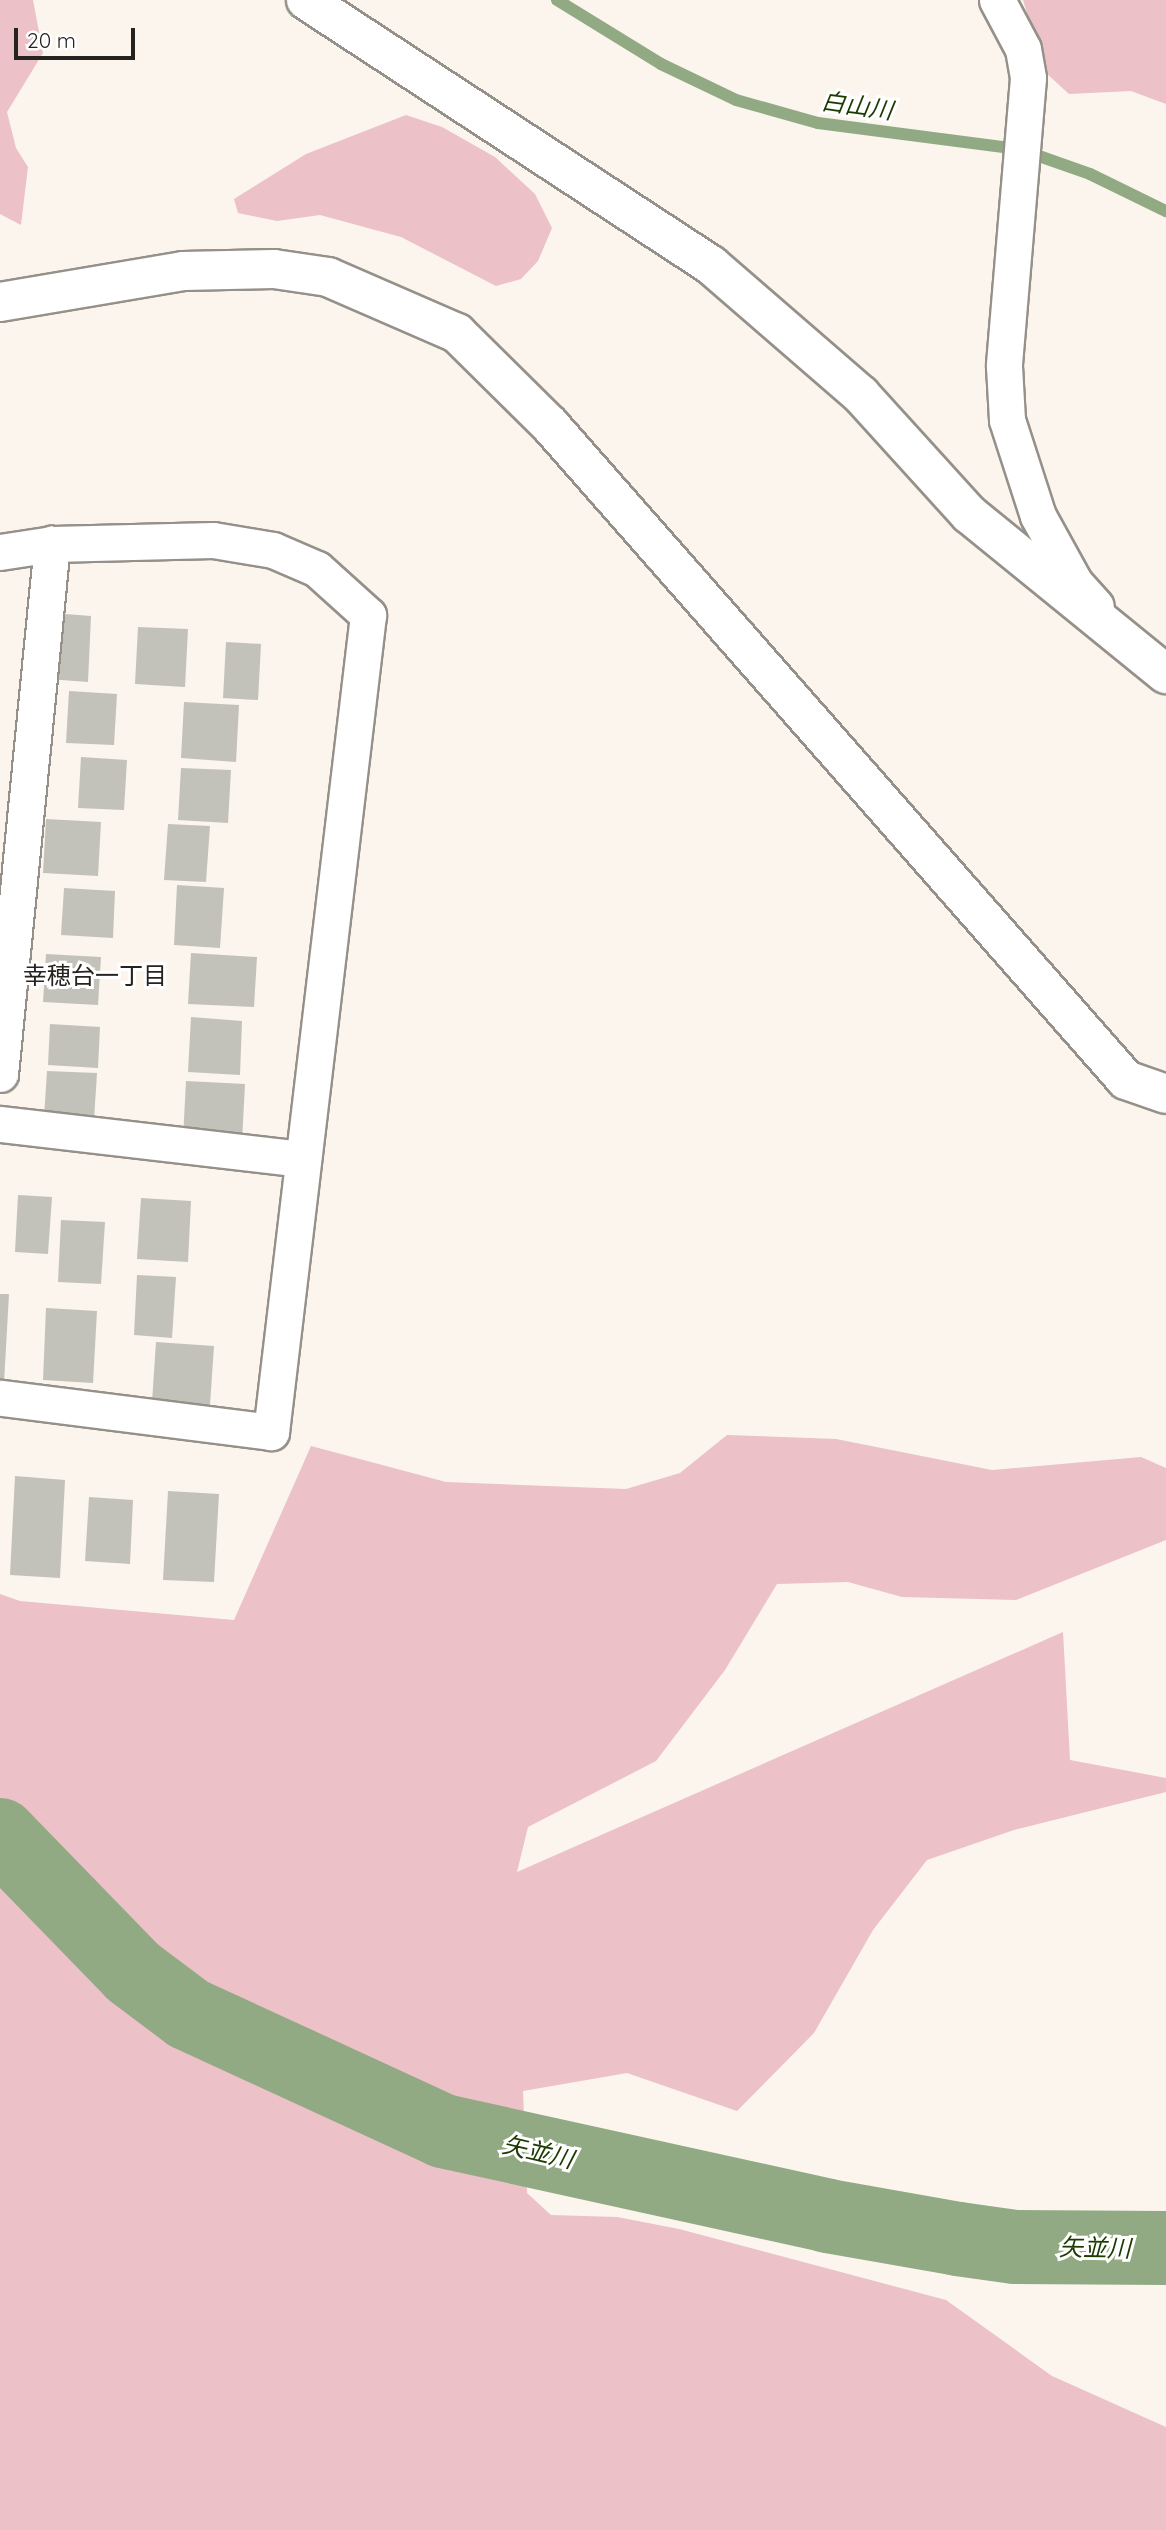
<!DOCTYPE html>
<meta charset="utf-8">
<style>
body{margin:0}
#map{position:relative;width:1166px;height:2530px;overflow:hidden;background:#fbf5ed;font-family:Quicksand,"Noto Sans JP",sans-serif}
div>[style]{position:absolute}
[style*='--x']{left:calc(var(--x)*1px);top:calc(var(--y)*1px);width:calc(var(--w)*1px);rotate:calc(var(--a)*1deg)}
.green>*{inset:0;background:#ecc1c7}
.stream>*{height:12px;margin:-6px;padding:0 6px;transform-origin:6px;border-radius:6px;background:#91aa83}
.river>*{height:74px;margin:-37px;padding:0 37px;transform-origin:37px;border-radius:37px;background:#91aa83}
.building>*{inset:0;background:#c3c2ba}
.roads{filter:drop-shadow(2px 0 #959089) drop-shadow(-2px 0 #959089) drop-shadow(0 2px #959089) drop-shadow(0 -2px #959089)}
.street>*{height:35px;margin:-17.5px;padding:0 17.5px;transform-origin:17.5px;border-radius:17.5px;background:#fff}
.secondary>*{height:38px;margin:-19px;padding:0 19px;transform-origin:19px;border-radius:19px;background:#fff}
span{translate:-50% -50%;white-space:nowrap;text-align:center;line-height:1.15;-webkit-text-stroke:6px #fff;paint-order:stroke}
.water-label{font-size:24px;color:#1b3b00;font-style:italic}
.neighbourhood-label{font-size:24px;color:#252320}
.scale{position:absolute;left:14px;top:28px;width:121px;height:32px;box-sizing:border-box;border:4px solid #252320;border-top:0;padding-left:9px;font-size:21px;line-height:24px;white-space:nowrap;color:#252320;-webkit-text-stroke:5px #fff;paint-order:stroke}
</style>
<div id="map">
<div class="green">
<div style="clip-path:polygon(0 0,33px 0,43px 53px,7px 112px,16px 148px,28px 167px,21px 225px,0 214px)"></div>
<div style="clip-path:polygon(1023px 0,1166px 0,1166px 104px,1131px 91px,1069px 94px,1045px 72px)"></div>
<div style="clip-path:polygon(406px 115px,442px 127px,495px 157px,535px 194px,552px 228px,538px 261px,521px 279px,496px 286px,401px 237px,320px 215px,277px 221px,238px 213px,234px 199px,306px 154px)"></div>
<div style="clip-path:polygon(727px 1435px,836px 1439px,992px 1470px,1141px 1457px,1166px 1468px,1166px 1540px,1016px 1600px,902px 1597px,848px 1582px,777px 1584px,725px 1670px,656px 1761px,528px 1827px,517px 1872px,1063px 1632px,1070px 1760px,1166px 1778px,1166px 1792px,1014px 1830px,927px 1860px,873px 1930px,814px 2033px,737px 2111px,627px 2073px,523px 2091px,527px 2193px,551px 2215px,617px 2217px,679px 2229px,946px 2300px,1052px 2376px,1166px 2427px,1166px 2530px,0 2530px,0 1594px,20px 1601px,234px 1620px,311px 1446px,446px 1482px,626px 1489px,680px 1473px)"></div>
</div>
<div class="stream">
<div style="--x:557;--y:0;--w:122;--a:31.6"></div>
<div style="--x:661;--y:64;--w:83;--a:25.6"></div>
<div style="--x:736;--y:100;--w:85;--a:15.7"></div>
<div style="--x:818;--y:123;--w:203;--a:7.4"></div>
<div style="--x:1019;--y:149;--w:75;--a:19.4"></div>
<div style="--x:1090;--y:174;--w:85;--a:26"></div>
</div>
<div class="river">
<div style="--x:0;--y:1835;--w:191;--a:45.8"></div>
<div style="--x:133;--y:1972;--w:70;--a:36.9"></div>
<div style="--x:189;--y:2014;--w:280;--a:24.7"></div>
<div style="--x:443;--y:2131;--w:394;--a:12.4"></div>
<div style="--x:828;--y:2216;--w:132;--a:10"></div>
<div style="--x:958;--y:2239;--w:58;--a:8"></div>
<div style="--x:1015;--y:2247;--w:151;--a:0.4"></div>
</div>
<div class="building">
<div style="clip-path:polygon(52px 613px,91px 616px,88px 682px,48px 679px)"></div>
<div style="clip-path:polygon(138px 627px,188px 629px,185px 687px,135px 684px)"></div>
<div style="clip-path:polygon(226px 642px,261px 644px,258px 700px,223px 698px)"></div>
<div style="clip-path:polygon(69px 691px,117px 694px,114px 745px,66px 743px)"></div>
<div style="clip-path:polygon(184px 702px,239px 705px,236px 762px,181px 758px)"></div>
<div style="clip-path:polygon(81px 757px,127px 760px,124px 810px,78px 808px)"></div>
<div style="clip-path:polygon(181px 768px,231px 770px,228px 823px,178px 820px)"></div>
<div style="clip-path:polygon(46px 819px,101px 822px,98px 876px,43px 873px)"></div>
<div style="clip-path:polygon(168px 824px,210px 826px,206px 882px,164px 880px)"></div>
<div style="clip-path:polygon(177px 885px,224px 888px,220px 948px,174px 945px)"></div>
<div style="clip-path:polygon(64px 888px,115px 891px,113px 938px,61px 935px)"></div>
<div style="clip-path:polygon(191px 953px,257px 957px,254px 1007px,188px 1004px)"></div>
<div style="clip-path:polygon(46px 954px,101px 957px,98px 1005px,43px 1002px)"></div>
<div style="clip-path:polygon(191px 1017px,242px 1021px,240px 1075px,188px 1072px)"></div>
<div style="clip-path:polygon(50px 1024px,100px 1027px,98px 1068px,48px 1065px)"></div>
<div style="clip-path:polygon(47px 1071px,97px 1073px,94px 1120px,44px 1117px)"></div>
<div style="clip-path:polygon(186px 1081px,245px 1084px,242px 1141px,183px 1138px)"></div>
<div style="clip-path:polygon(18px 1195px,52px 1197px,48px 1254px,15px 1252px)"></div>
<div style="clip-path:polygon(141px 1198px,191px 1201px,188px 1262px,137px 1259px)"></div>
<div style="clip-path:polygon(61px 1220px,105px 1222px,101px 1284px,58px 1282px)"></div>
<div style="clip-path:polygon(137px 1275px,176px 1277px,172px 1338px,134px 1335px)"></div>
<div style="clip-path:polygon(0 1294px,9px 1294px,4px 1383px,0 1383px)"></div>
<div style="clip-path:polygon(46px 1308px,97px 1311px,93px 1383px,43px 1380px)"></div>
<div style="clip-path:polygon(156px 1342px,214px 1346px,210px 1405px,152px 1402px)"></div>
<div style="clip-path:polygon(15px 1476px,65px 1480px,60px 1578px,10px 1575px)"></div>
<div style="clip-path:polygon(168px 1491px,219px 1494px,214px 1582px,163px 1580px)"></div>
<div style="clip-path:polygon(89px 1497px,133px 1500px,130px 1564px,85px 1561px)"></div>
</div>
<div class="roads">
<div class="street">
<div style="--x:997;--y:0;--w:55;--a:62"></div>
<div style="--x:1023;--y:49;--w:29;--a:80"></div>
<div style="--x:1028;--y:78;--w:289;--a:94.8"></div>
<div style="--x:1004;--y:366;--w:54;--a:86.8"></div>
<div style="--x:1007;--y:420;--w:101;--a:72.1"></div>
<div style="--x:1038;--y:516;--w:77;--a:61.1"></div>
<div style="--x:1075;--y:583;--w:31;--a:48"></div>
<div style="--x:0;--y:552;--w:53;--a:-8.7"></div>
<div style="--x:52;--y:544;--w:161;--a:-1.4"></div>
<div style="--x:213;--y:540;--w:61;--a:9.5"></div>
<div style="--x:273;--y:550;--w:48;--a:23.4"></div>
<div style="--x:317;--y:569;--w:69;--a:42"></div>
<div style="--x:368;--y:615;--w:823;--a:96.77"></div>
<div style="--x:271;--y:1432;--w:273;--a:-172.8"></div>
<div style="--x:0;--y:1074;--w:533;--a:-84.4"></div>
<div style="--x:0;--y:1124;--w:305;--a:6.6"></div>
</div>
<div class="secondary">
<div style="--x:306;--y:0;--w:484;--a:33.2"></div>
<div style="--x:711;--y:265;--w:198;--a:40.9"></div>
<div style="--x:861;--y:395;--w:161;--a:47.8"></div>
<div style="--x:969;--y:514;--w:254;--a:39.1"></div>
<div style="--x:0;--y:302;--w:186;--a:-9.6"></div>
<div style="--x:183;--y:271;--w:91;--a:-1.3"></div>
<div style="--x:274;--y:269;--w:55;--a:8.4"></div>
<div style="--x:328;--y:277;--w:141;--a:23.5"></div>
<div style="--x:457;--y:333;--w:131;--a:44.7"></div>
<div style="--x:550;--y:425;--w:872;--a:48.67"></div>
<div style="--x:1126;--y:1080;--w:42;--a:19.3"></div>
</div>
</div>
<div class="water-label">
<span style="left:857px;top:106px;rotate:8deg">白山川</span>
<span style="left:538px;top:2152px;rotate:13deg">矢並川</span>
<span style="left:1095px;top:2248px;rotate:1deg">矢並川</span>
</div>
<div class="neighbourhood-label">
<span style="left:95px;top:976px">幸穂台一丁目</span>
</div>
<div class="scale">20 m</div>
</div>
